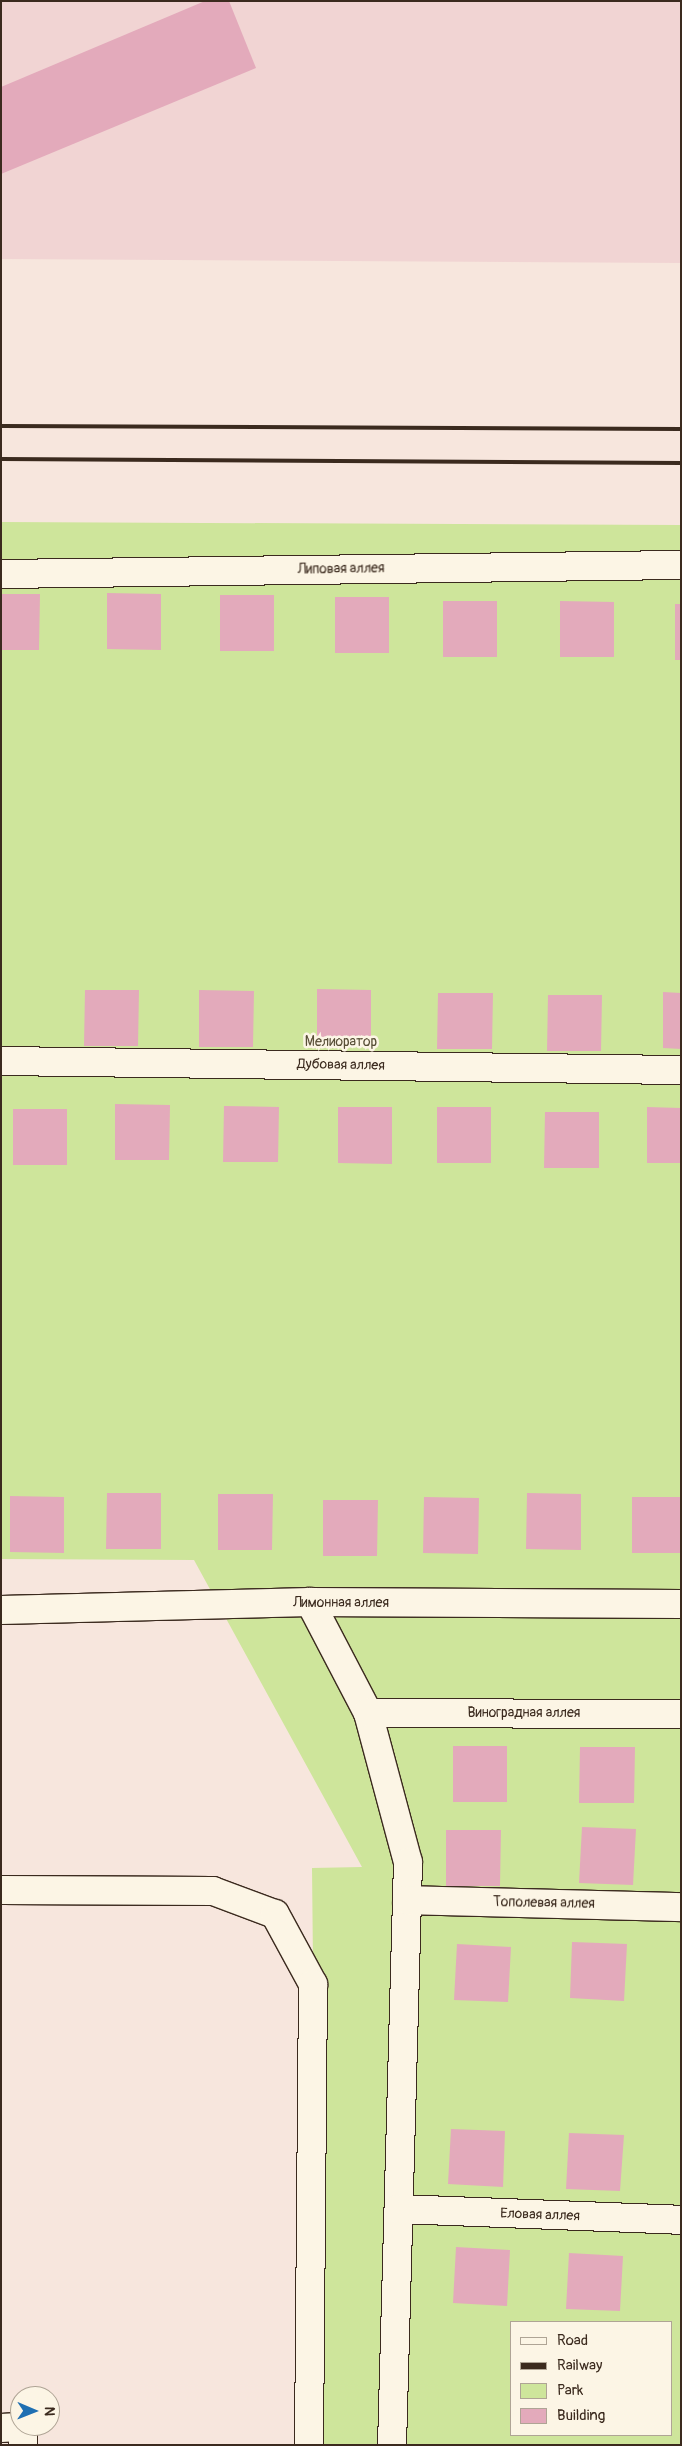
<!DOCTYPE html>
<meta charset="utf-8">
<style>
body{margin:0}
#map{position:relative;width:682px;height:2446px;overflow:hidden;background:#f7e6dd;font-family:Pangolin,sans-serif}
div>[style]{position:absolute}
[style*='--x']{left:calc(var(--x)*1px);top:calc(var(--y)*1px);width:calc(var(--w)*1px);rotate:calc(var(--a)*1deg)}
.built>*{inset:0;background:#f1d4d3}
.green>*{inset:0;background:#cee59b}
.building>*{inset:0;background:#e3aabb}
.roads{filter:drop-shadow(1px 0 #3b2a1e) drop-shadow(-1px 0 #3b2a1e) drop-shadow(0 1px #3b2a1e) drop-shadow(0 -1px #3b2a1e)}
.minor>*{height:28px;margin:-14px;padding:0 14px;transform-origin:14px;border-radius:14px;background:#fcf5e5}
.rail>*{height:4px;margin:-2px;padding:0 2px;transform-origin:2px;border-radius:2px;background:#3b2a1e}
span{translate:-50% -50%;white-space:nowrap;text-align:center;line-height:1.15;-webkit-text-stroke:5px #fcf5e5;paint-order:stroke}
.street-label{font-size:14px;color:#3b2a1e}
.park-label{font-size:14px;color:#584f37}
.frame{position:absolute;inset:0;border:2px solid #3b2a1e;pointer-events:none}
.legend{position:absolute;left:510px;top:2321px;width:162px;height:115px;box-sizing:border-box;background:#fcf5e5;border:1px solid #afa495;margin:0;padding:6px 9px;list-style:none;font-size:15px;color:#3b2a1e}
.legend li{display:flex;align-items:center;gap:10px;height:25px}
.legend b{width:25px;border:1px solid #afa495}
.north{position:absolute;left:10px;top:2386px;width:50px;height:50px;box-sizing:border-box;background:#fcf5e5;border:1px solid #afa495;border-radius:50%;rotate:91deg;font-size:14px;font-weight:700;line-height:20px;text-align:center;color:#3b2a1e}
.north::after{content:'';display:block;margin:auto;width:18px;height:22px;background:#1f6fb2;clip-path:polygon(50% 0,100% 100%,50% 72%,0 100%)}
</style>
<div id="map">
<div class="built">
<div style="clip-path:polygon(1px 1px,681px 1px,681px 263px,1px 259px)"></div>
</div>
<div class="green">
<div style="clip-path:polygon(evenodd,1px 522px,681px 525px,681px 2445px,318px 2445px,312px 1868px,362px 1867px,194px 1560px,1px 1559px,1px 522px,511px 2322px,671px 2322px,671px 2435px,511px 2435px,511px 2322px)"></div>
</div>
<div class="building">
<div style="clip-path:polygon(205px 1px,229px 1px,256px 68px,1px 174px,1px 87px)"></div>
<div style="clip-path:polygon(107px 593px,161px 594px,161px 650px,107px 649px)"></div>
<div style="clip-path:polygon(1px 594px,40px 594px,39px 650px,1px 650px)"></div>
<div style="clip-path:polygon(220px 595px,274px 595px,274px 651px,220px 651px)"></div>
<div style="clip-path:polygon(335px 597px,389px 597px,389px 653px,335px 653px)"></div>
<div style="clip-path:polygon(443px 601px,497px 601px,497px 657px,443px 657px)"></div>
<div style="clip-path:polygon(560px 601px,614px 602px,614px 657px,560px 657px)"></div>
<div style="clip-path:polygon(675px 604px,681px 604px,681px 660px,675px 660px)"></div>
<div style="clip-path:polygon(317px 989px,371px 990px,371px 1046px,317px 1045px)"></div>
<div style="clip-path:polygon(85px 990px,139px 990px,138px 1046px,84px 1046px)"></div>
<div style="clip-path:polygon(199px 990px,254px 991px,253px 1047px,199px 1047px)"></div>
<div style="clip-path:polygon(663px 992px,681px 993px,681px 1049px,663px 1048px)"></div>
<div style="clip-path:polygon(438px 993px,493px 993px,492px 1049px,437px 1049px)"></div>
<div style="clip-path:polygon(548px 995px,602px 995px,601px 1051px,547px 1051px)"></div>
<div style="clip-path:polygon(115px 1104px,170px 1105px,169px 1160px,115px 1160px)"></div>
<div style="clip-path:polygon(224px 1106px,279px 1107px,278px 1162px,223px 1162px)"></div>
<div style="clip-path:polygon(338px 1107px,392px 1107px,392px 1164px,338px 1163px)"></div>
<div style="clip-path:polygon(437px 1107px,491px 1107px,491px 1163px,437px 1163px)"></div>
<div style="clip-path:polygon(647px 1107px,681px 1108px,681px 1163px,647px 1163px)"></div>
<div style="clip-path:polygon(13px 1109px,67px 1109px,67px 1165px,13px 1165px)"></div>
<div style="clip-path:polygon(545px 1112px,599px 1112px,599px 1168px,544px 1168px)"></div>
<div style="clip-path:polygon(107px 1493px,161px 1493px,161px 1549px,106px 1549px)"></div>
<div style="clip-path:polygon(527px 1493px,581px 1494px,581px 1550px,526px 1549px)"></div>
<div style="clip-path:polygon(218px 1494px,273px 1494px,272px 1550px,218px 1550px)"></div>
<div style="clip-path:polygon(10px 1496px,64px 1497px,64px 1553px,10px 1552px)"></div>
<div style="clip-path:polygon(424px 1497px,479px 1498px,478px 1554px,423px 1553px)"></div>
<div style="clip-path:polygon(632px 1497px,681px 1497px,681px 1553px,632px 1553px)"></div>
<div style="clip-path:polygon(323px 1500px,378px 1500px,377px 1556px,323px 1556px)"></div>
<div style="clip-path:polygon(453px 1746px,507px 1746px,507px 1802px,453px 1802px)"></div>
<div style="clip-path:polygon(580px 1747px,635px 1747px,634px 1803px,579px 1803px)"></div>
<div style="clip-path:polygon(582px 1827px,636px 1829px,633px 1885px,579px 1883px)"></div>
<div style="clip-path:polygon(446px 1830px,501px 1830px,500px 1886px,446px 1886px)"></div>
<div style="clip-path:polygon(572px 1942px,627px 1944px,624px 2001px,570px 1998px)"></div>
<div style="clip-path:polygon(457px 1944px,511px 1947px,508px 2002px,454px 2000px)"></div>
<div style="clip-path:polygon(451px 2129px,505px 2131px,503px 2187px,448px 2184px)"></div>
<div style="clip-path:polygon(569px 2133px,624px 2135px,620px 2191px,566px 2189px)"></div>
<div style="clip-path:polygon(456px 2247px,510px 2250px,507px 2306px,453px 2303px)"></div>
<div style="clip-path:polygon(569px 2253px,623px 2256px,620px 2311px,566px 2309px)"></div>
</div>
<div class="roads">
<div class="minor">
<div style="--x:1;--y:574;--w:680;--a:-0.76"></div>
<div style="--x:1;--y:1061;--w:680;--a:0.76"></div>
<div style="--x:310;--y:1602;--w:125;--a:62.4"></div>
<div style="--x:368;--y:1713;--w:154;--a:75"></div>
<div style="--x:408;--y:1862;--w:583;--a:91.57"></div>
<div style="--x:1;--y:1610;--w:309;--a:-1.5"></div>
<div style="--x:310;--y:1602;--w:371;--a:0.3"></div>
<div style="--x:368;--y:1713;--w:313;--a:0.2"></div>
<div style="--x:1;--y:1890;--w:212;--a:0.3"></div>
<div style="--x:213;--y:1891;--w:66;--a:20.4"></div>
<div style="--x:275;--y:1914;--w:80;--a:61.5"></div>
<div style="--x:313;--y:1984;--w:461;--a:90.5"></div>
<div style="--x:407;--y:1900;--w:274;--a:1.5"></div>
<div style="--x:399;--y:2209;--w:282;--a:2.2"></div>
<div style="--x:1;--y:2428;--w:22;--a:-3"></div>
<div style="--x:23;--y:2427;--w:18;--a:90"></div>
</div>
</div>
<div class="rail">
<div style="--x:1;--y:426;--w:680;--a:0.25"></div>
<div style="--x:1;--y:459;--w:680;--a:0.34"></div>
</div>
<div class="street-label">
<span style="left:341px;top:569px;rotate:-1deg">Липовая аллея</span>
<span style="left:341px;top:1065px;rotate:1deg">Дубовая аллея</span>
<span style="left:341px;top:1603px">Лимонная аллея</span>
<span style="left:524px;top:1713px">Виноградная аллея</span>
<span style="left:544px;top:1903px;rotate:1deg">Тополевая аллея</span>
<span style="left:540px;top:2215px;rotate:2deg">Еловая аллея</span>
</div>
<div class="park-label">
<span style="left:341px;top:1042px">Мелиоратор</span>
</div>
<div class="frame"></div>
<ul class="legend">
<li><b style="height:6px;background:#fcf5e5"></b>Road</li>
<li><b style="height:6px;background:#3b2a1e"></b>Railway</li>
<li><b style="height:14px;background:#cee59b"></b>Park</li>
<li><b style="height:14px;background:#e3aabb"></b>Building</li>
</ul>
<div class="north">N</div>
</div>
